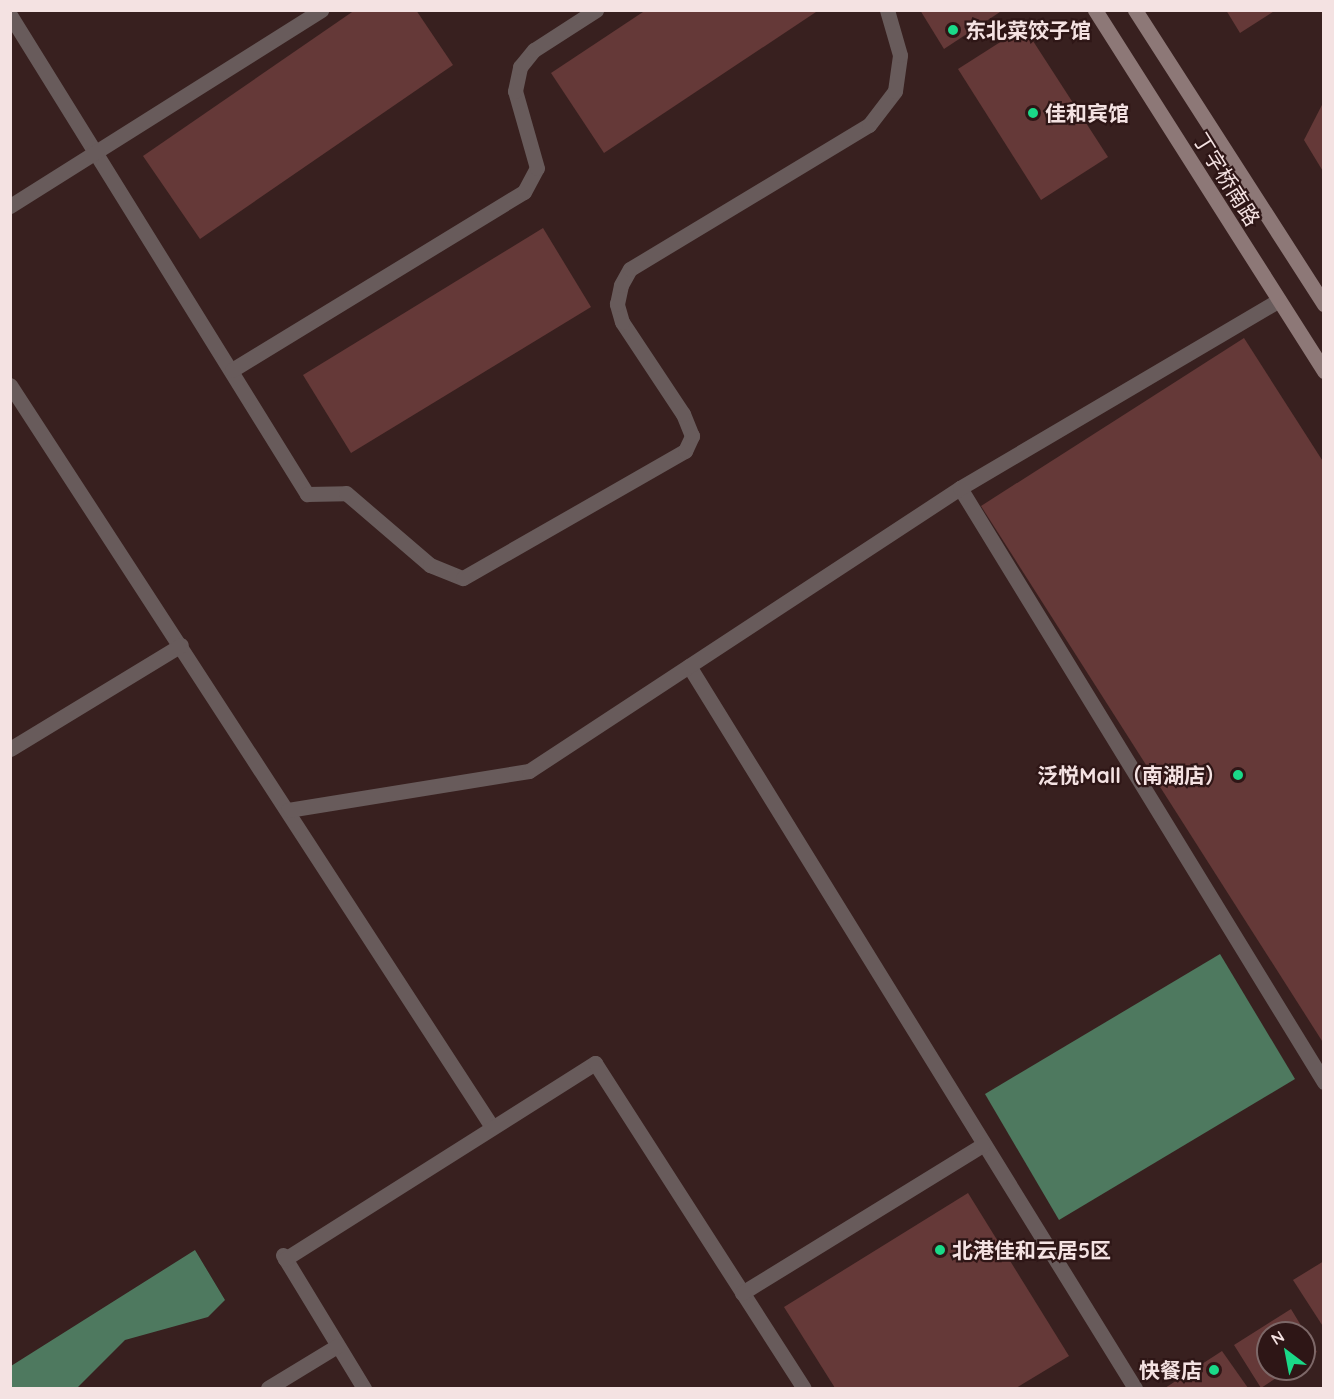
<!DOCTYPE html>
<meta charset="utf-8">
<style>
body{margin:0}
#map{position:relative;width:1334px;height:1399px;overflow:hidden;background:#38201f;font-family:Quicksand,"Noto Sans SC",sans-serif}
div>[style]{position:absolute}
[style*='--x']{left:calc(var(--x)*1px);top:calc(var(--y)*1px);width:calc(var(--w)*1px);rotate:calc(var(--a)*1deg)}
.water>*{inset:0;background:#4e795f}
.building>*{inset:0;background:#653938}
.street>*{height:15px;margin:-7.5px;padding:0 7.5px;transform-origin:7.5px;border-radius:7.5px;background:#685b5b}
.secondary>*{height:15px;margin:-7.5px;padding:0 7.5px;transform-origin:7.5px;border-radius:7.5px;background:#8d7877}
.dots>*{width:16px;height:16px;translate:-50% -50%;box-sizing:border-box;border:3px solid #2e1616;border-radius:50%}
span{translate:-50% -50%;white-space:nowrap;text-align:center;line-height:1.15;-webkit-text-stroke:4.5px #2e1616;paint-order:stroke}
.poi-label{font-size:21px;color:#f4e2e2;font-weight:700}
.left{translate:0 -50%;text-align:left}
.right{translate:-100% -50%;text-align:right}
.street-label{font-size:21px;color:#f4e2e2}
.frame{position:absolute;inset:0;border:12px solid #f4e2e2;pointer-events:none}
.north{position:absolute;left:1256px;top:1321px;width:60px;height:60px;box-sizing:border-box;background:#2e1616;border:2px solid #7d6868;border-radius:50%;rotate:328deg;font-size:16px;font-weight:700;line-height:24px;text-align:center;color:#f4e2e2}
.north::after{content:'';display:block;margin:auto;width:21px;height:27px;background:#1ad988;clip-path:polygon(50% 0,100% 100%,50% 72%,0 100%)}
</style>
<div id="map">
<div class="water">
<div style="clip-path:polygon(1220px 954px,1295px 1079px,1059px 1220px,985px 1094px)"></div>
<div style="clip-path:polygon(195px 1250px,225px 1300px,208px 1317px,125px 1340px,77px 1388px,11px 1388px,11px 1366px)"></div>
</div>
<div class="building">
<div style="clip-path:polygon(355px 10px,416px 10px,453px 65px,200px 239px,143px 156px)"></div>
<div style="clip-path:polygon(646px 10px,819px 10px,604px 153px,551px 73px)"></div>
<div style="clip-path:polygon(920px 10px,1003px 10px,944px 49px)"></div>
<div style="clip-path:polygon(1226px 10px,1276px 10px,1240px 33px)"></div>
<div style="clip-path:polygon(1024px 27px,1108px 157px,1041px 200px,958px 69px)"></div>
<div style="clip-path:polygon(1324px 101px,1324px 173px,1304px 140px)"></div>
<div style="clip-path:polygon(543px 228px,591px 307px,351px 453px,303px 375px)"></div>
<div style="clip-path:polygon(1244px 338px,1324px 463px,1324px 1044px,981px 506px)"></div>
<div style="clip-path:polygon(968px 1193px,1069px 1356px,1016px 1388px,835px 1388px,784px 1307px)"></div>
<div style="clip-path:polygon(1324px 1261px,1324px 1328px,1293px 1280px)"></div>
<div style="clip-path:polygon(1291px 1309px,1317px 1352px,1304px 1360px,1304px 1333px,1268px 1333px,1268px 1369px,1290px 1369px,1261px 1388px,1234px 1345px)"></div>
<div style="clip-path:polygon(1222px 1351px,1248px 1388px,1165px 1388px)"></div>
</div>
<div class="street">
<div style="--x:10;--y:15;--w:564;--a:58.2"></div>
<div style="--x:307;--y:494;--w:39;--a:-1"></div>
<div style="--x:346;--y:493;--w:111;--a:40.6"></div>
<div style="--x:430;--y:565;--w:35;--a:22"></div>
<div style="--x:463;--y:578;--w:256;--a:-29.8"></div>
<div style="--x:685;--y:451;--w:17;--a:-65"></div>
<div style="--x:692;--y:436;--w:24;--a:-112"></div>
<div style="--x:683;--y:414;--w:110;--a:-123.5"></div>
<div style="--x:622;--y:322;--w:19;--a:-106"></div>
<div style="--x:617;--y:304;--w:19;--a:-78"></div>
<div style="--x:621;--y:285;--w:18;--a:-61"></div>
<div style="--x:630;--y:269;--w:279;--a:-31.1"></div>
<div style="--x:869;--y:125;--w:43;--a:-52.6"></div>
<div style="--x:895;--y:91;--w:36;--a:-82"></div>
<div style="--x:900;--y:55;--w:47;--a:-106.1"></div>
<div style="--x:10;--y:206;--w:368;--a:-32.2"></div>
<div style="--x:232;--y:370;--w:342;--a:-31.4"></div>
<div style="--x:524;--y:192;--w:27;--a:-62"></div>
<div style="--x:537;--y:168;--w:80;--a:-105.9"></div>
<div style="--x:515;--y:91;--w:25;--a:-78"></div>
<div style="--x:520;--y:67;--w:22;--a:-51"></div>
<div style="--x:534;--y:50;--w:74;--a:-32.8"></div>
<div style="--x:10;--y:385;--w:885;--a:56.99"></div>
<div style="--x:960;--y:488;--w:697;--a:58.5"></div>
<div style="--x:689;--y:666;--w:849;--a:58.3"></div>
<div style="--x:10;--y:749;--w:200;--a:-31.3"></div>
<div style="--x:288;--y:810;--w:244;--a:-9.2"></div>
<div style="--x:529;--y:771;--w:516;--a:-33.29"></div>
<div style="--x:960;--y:488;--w:370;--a:-30.5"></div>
<div style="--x:283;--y:1255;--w:156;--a:58.7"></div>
<div style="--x:285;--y:1259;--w:367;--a:-32.3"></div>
<div style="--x:595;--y:1063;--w:386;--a:57.3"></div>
<div style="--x:742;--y:1293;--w:283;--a:-31.6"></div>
<div style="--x:268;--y:1388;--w:81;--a:-31.3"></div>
</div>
<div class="secondary">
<div style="--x:1095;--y:10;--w:428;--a:57.6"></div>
<div style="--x:1135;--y:10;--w:350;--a:57.3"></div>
</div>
<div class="dots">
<div style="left:953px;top:30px;background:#1ad988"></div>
<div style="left:1033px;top:113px;background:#1ad988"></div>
<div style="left:1238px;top:775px;background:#1ad988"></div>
<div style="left:940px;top:1250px;background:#1ad988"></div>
<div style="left:1214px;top:1370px;background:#1ad988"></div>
</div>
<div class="poi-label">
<span class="left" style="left:965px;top:30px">东北菜饺子馆</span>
<span class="left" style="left:1045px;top:113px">佳和宾馆</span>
<span class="right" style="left:1226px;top:775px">泛悦Mall（南湖店）</span>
<span class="left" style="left:952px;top:1250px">北港佳和云居5区</span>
<span class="right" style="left:1202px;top:1370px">快餐店</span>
</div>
<div class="street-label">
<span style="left:1227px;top:179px;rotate:58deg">丁字桥南路</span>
</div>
<div class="frame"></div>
<div class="north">N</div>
</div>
